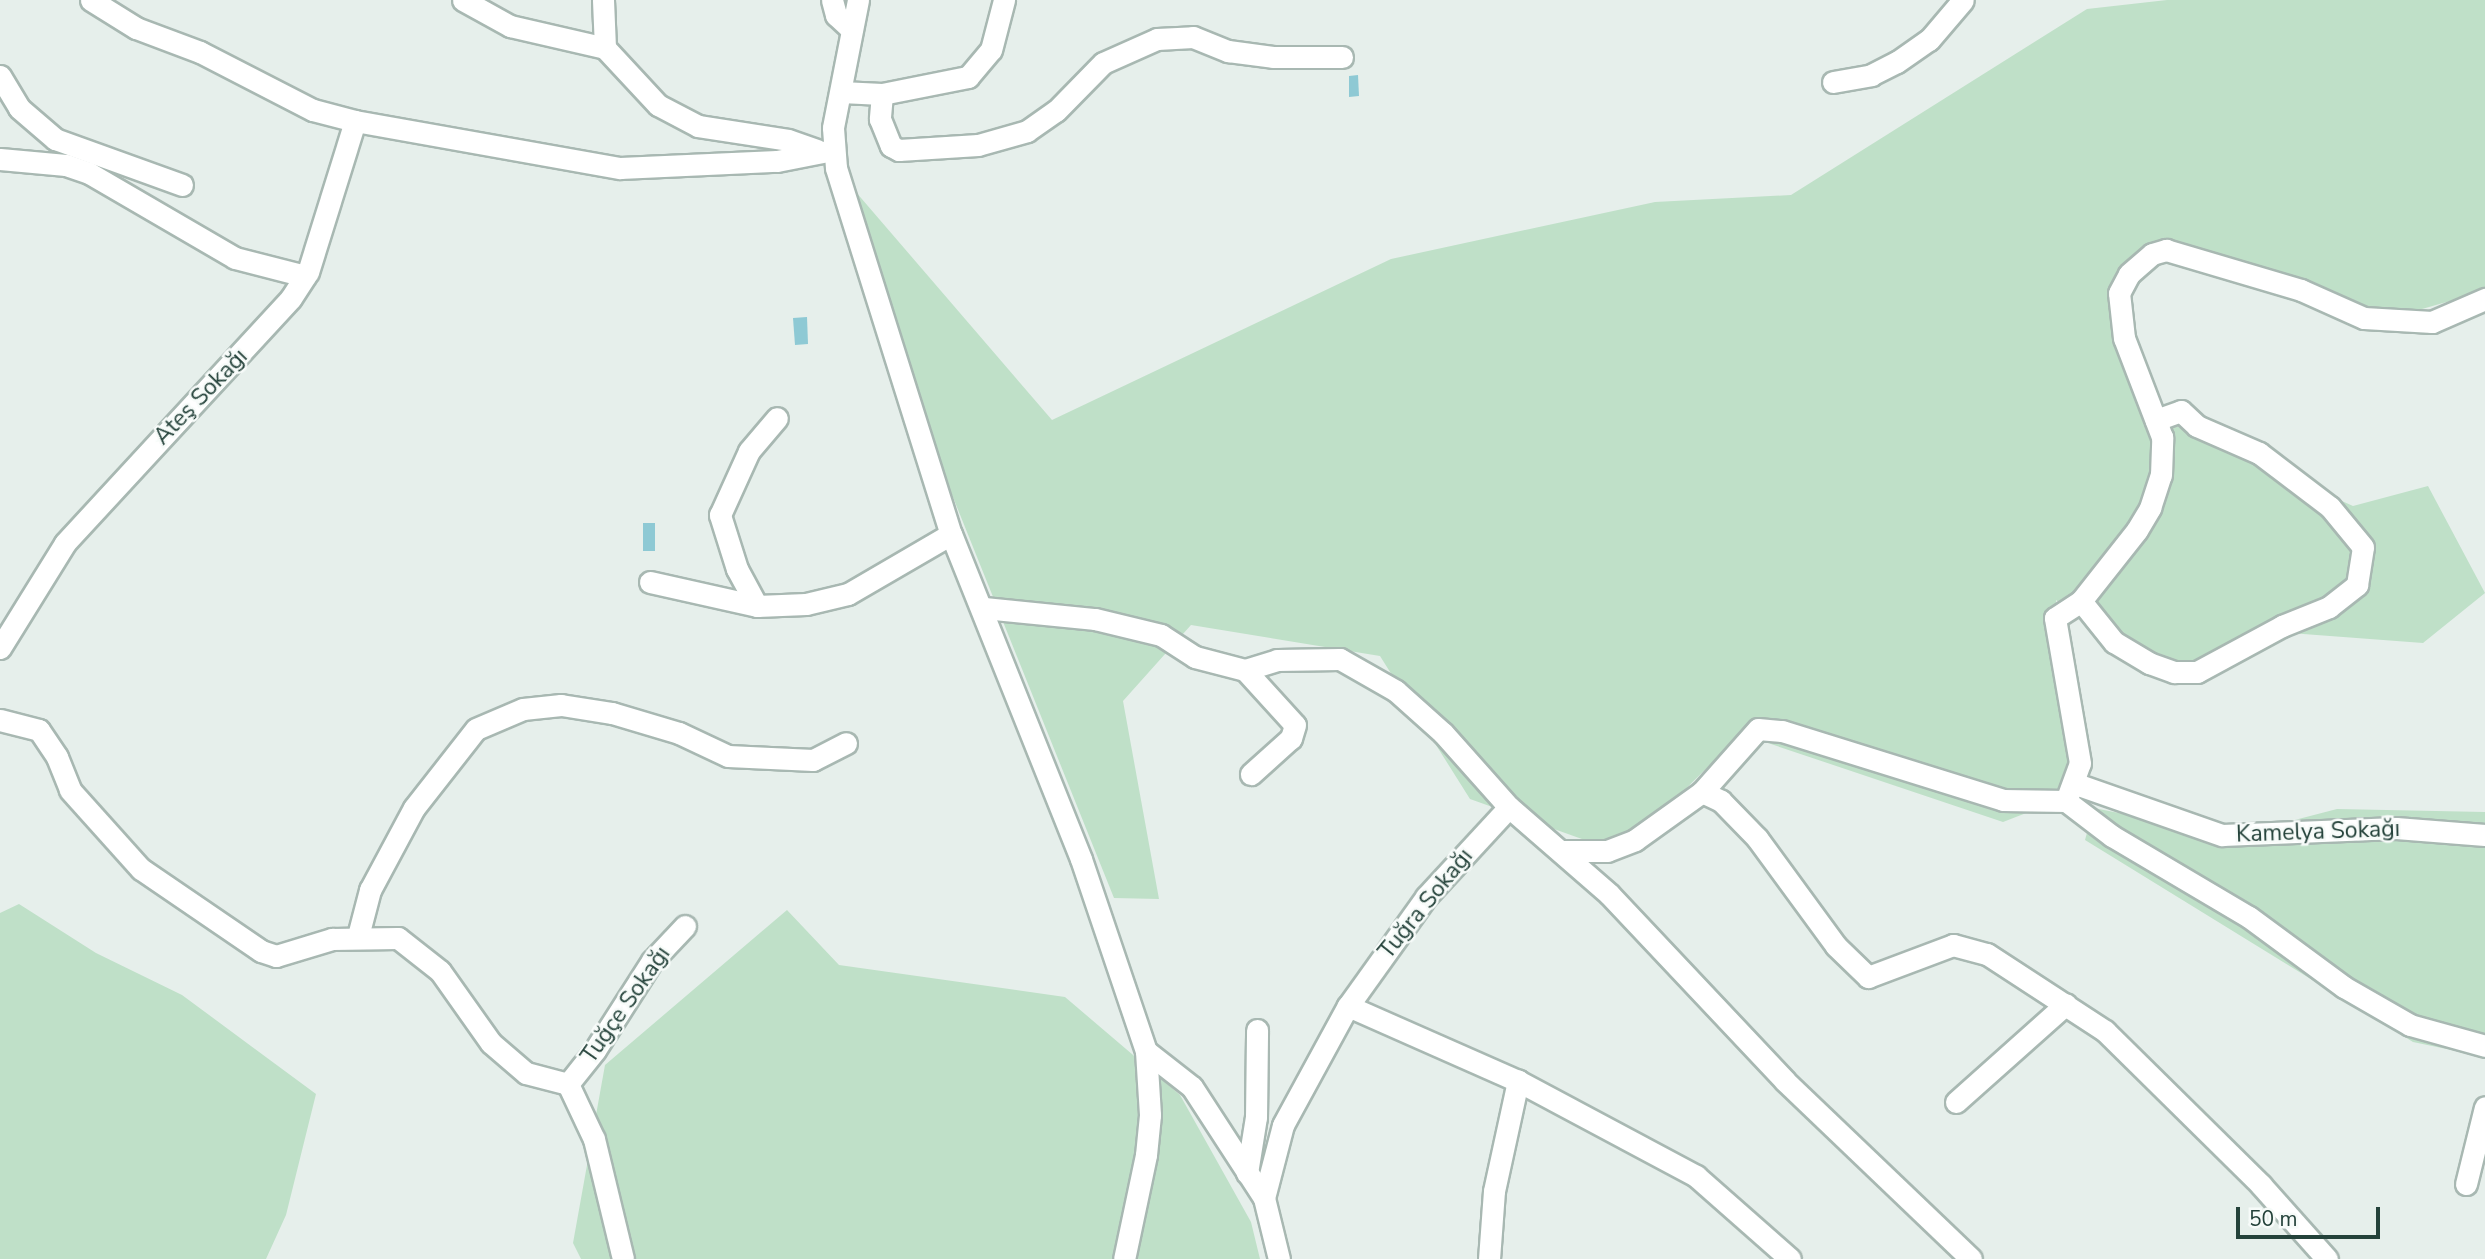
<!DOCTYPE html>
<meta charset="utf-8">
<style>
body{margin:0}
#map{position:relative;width:2485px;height:1259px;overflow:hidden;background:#e6efeb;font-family:"Nunito Sans",sans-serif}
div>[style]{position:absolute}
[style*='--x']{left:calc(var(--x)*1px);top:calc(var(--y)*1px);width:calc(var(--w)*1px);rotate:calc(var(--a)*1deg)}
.green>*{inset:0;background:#bfe0c8}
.water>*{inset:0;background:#8ec9d4}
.roads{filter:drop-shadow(2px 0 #a8b8b2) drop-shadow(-2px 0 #a8b8b2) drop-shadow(0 2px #a8b8b2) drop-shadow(0 -2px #a8b8b2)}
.minor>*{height:21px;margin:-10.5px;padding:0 10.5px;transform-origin:10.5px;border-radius:10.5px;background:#fff}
span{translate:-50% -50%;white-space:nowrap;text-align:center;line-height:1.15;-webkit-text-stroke:5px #f7fbf9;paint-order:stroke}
.street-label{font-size:23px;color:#24423a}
.scale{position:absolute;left:2236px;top:1207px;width:144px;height:32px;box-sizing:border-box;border:4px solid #24423a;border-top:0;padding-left:9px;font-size:21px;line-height:24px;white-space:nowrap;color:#24423a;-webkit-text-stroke:5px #f7fbf9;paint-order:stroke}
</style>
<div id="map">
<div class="green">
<div style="clip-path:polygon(2167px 0,2485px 0,2485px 291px,2387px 319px,2148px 259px,2122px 317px,2141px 410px,2353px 506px,2428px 486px,2485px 593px,2423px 643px,2290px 633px,2154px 677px,2056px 600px,2073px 795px,2003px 822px,1741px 734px,1621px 853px,1470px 799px,1380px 656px,1191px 625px,1123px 701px,1159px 899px,1114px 898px,832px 196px,849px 184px,1052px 420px,1391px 259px,1655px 202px,1791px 195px,2087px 9px)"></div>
<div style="clip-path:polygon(2094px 808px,2234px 836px,2337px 809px,2485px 812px,2485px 1057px,2413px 1042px,2085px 840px)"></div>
<div style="clip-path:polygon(19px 904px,96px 953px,182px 995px,316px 1094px,286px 1215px,266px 1259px,0 1259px,0 913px)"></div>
<div style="clip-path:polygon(787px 910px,839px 965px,1065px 997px,1180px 1095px,1251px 1222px,1260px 1259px,581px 1259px,573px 1243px,605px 1065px)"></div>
</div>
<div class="water">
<div style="clip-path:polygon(1358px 75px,1359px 96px,1349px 97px,1349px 76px)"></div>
<div style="clip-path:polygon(807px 317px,808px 344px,795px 345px,793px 318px)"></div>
<div style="clip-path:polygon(643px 523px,655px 523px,655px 551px,643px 551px)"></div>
</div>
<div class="roads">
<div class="minor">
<div style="--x:91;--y:0;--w:53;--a:31.9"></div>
<div style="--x:136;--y:28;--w:68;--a:20.6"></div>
<div style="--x:200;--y:52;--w:127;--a:27.2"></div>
<div style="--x:313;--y:110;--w:43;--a:14.7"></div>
<div style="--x:355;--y:121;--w:269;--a:10.1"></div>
<div style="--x:620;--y:168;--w:157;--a:-2.6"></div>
<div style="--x:777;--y:161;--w:57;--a:-11.1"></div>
<div style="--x:463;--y:0;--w:54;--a:29"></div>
<div style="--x:510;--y:26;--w:98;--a:13"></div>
<div style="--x:605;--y:48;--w:78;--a:47.1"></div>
<div style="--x:658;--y:105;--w:45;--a:27.7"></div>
<div style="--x:698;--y:126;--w:91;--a:8.8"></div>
<div style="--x:788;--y:140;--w:31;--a:19"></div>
<div style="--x:603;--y:0;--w:48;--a:87.6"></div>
<div style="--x:832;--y:0;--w:16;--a:75"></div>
<div style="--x:836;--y:15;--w:21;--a:43"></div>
<div style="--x:858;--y:0;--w:130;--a:101.1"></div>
<div style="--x:833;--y:128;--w:40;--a:85.7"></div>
<div style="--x:836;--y:168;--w:384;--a:72.6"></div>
<div style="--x:951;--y:534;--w:350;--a:68.2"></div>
<div style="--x:1081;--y:859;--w:203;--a:71.3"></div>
<div style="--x:1146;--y:1051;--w:64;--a:86.4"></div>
<div style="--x:1150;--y:1115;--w:40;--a:95.7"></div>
<div style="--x:1146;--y:1155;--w:106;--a:101.9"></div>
<div style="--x:0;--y:76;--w:37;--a:59"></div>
<div style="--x:19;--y:108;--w:48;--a:40.7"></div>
<div style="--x:55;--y:139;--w:135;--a:19.9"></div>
<div style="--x:1833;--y:82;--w:39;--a:-10"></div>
<div style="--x:1871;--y:75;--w:29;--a:-27"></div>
<div style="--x:1897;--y:62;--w:39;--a:-35"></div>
<div style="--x:1929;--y:40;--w:52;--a:-49.6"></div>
<div style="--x:841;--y:92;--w:41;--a:2.8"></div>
<div style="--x:882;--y:94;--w:88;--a:-11.2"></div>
<div style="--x:968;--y:77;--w:35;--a:-50"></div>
<div style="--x:991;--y:50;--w:52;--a:-75.4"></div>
<div style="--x:882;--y:94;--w:25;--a:95"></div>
<div style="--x:880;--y:119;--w:29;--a:68"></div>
<div style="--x:891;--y:146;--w:9;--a:27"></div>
<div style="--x:899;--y:150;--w:79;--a:-3.6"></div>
<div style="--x:978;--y:145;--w:51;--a:-15.9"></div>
<div style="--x:1027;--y:131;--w:35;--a:-35"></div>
<div style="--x:1056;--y:111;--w:67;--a:-45.6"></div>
<div style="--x:1103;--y:63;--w:59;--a:-24"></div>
<div style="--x:1157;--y:39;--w:36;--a:-3"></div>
<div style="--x:1193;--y:37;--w:38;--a:22"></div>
<div style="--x:1228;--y:51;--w:45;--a:7.6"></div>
<div style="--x:1273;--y:57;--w:69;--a:0"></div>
<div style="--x:0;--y:159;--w:66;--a:5.2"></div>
<div style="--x:66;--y:165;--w:24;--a:19"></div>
<div style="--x:89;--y:173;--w:169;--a:30.2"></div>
<div style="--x:235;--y:258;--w:72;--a:14.4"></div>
<div style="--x:650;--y:582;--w:110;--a:12.6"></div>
<div style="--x:757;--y:606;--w:49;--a:-2.3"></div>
<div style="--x:806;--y:604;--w:43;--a:-13.4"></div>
<div style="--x:848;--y:594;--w:119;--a:-30.2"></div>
<div style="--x:2081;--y:601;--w:53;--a:51.2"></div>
<div style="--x:2114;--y:642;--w:41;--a:31"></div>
<div style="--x:2149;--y:663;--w:27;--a:20"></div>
<div style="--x:2174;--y:672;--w:23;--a:0"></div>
<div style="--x:2197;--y:672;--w:97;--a:-28.4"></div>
<div style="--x:2282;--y:626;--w:51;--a:-22"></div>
<div style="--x:2329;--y:607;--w:36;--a:-38"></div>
<div style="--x:2357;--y:585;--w:38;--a:-81"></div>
<div style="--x:2363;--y:547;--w:52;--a:-129.5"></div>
<div style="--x:2330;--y:507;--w:89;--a:-142.7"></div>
<div style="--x:2259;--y:453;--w:68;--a:-156.5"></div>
<div style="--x:2197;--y:426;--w:22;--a:-137"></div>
<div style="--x:2181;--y:411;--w:27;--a:160"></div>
<div style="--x:757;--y:606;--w:42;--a:-118.4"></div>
<div style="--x:737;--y:569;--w:57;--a:-107.5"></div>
<div style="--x:720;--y:515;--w:70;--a:-65.6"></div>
<div style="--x:749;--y:451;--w:43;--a:-49.7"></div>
<div style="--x:984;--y:608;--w:112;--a:5.7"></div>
<div style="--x:1095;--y:619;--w:68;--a:13.6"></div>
<div style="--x:1161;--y:635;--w:40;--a:32.9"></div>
<div style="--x:1195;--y:657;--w:52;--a:14.6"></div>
<div style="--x:1245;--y:670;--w:34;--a:-17"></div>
<div style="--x:1277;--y:660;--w:63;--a:-0.9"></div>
<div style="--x:1340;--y:659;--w:64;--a:29.7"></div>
<div style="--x:1396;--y:691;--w:63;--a:41.8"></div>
<div style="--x:1443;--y:733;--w:99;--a:48.3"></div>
<div style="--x:1509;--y:807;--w:133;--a:41"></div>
<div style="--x:1609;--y:894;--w:257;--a:46.7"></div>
<div style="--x:1785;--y:1081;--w:257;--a:43.7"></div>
<div style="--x:0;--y:648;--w:123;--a:-58.2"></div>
<div style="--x:65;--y:543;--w:333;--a:-47.3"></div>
<div style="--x:291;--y:298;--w:31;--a:-57"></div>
<div style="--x:308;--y:272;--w:158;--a:-72.7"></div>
<div style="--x:1245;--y:670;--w:74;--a:47.7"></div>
<div style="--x:1295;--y:725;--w:14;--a:107"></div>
<div style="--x:1291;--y:738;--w:54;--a:138"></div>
<div style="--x:0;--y:720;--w:40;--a:14.4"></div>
<div style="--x:39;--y:730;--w:32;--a:56"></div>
<div style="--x:57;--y:757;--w:35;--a:68"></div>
<div style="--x:70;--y:790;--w:106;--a:48.1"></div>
<div style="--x:141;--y:869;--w:145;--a:34.3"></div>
<div style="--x:261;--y:951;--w:16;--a:18"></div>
<div style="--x:276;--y:956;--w:59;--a:-16.9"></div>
<div style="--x:332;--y:939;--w:66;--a:-0.9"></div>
<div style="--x:398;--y:938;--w:53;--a:38.2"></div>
<div style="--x:440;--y:971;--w:88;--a:54.7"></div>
<div style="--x:491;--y:1043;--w:46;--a:40.6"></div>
<div style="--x:526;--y:1073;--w:43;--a:14.7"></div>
<div style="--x:2076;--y:784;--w:155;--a:19.3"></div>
<div style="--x:2222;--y:835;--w:174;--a:-2.3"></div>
<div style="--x:2396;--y:828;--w:89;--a:4.5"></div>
<div style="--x:1702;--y:792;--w:21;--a:25"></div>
<div style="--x:1721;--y:801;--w:52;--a:45.8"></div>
<div style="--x:1757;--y:838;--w:134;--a:53.8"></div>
<div style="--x:1836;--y:946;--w:45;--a:44.1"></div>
<div style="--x:1868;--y:977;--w:91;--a:-20.6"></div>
<div style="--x:1953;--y:945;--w:35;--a:15"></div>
<div style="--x:1987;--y:954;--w:141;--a:33.1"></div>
<div style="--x:2105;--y:1031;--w:219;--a:44.6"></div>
<div style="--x:2261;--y:1185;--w:99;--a:48.3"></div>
<div style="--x:2066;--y:801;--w:40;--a:-69.8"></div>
<div style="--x:2080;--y:763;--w:147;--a:-99.8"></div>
<div style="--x:2055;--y:618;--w:31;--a:-33"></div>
<div style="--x:2081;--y:601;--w:90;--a:-51.7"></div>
<div style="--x:2137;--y:530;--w:26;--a:-59"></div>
<div style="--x:2150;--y:508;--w:35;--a:-72"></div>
<div style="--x:2161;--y:475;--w:38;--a:-88"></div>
<div style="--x:2162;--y:437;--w:106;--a:-111"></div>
<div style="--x:2124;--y:338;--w:45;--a:-96.3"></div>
<div style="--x:2119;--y:293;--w:21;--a:-62"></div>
<div style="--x:2129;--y:274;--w:30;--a:-41"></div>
<div style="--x:2152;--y:254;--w:15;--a:-16"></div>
<div style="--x:2166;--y:250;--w:141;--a:16.5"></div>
<div style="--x:2301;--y:290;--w:69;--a:24"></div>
<div style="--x:2364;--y:318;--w:68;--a:3.4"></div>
<div style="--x:2432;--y:322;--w:58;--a:-23.5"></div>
<div style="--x:1562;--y:851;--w:45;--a:0"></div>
<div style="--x:1607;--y:851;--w:30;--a:-21"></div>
<div style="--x:1635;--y:840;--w:82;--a:-35.6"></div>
<div style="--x:1702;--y:792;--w:84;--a:-48.4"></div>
<div style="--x:1758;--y:729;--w:24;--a:5"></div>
<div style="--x:1782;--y:731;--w:232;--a:17.3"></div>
<div style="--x:2003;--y:800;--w:63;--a:0.9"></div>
<div style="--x:2066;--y:801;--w:58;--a:37.3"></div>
<div style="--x:2112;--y:836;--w:159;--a:30.6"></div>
<div style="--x:2249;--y:917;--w:118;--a:36.4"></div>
<div style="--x:2344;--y:987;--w:76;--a:29.9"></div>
<div style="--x:2410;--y:1025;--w:78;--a:15.6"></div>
<div style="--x:358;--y:936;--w:48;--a:-75.4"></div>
<div style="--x:370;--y:890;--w:93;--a:-61.8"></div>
<div style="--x:414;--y:808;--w:100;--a:-51.9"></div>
<div style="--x:476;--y:729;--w:51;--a:-23.1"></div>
<div style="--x:523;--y:709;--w:38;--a:-6"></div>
<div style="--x:561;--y:705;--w:52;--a:8.9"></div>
<div style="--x:612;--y:713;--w:70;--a:16.6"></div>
<div style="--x:679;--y:733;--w:54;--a:25.1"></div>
<div style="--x:728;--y:756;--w:85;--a:2.7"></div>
<div style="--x:813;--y:760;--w:37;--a:-27"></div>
<div style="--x:1348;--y:1006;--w:186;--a:23.8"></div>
<div style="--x:1146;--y:1051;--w:58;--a:38"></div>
<div style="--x:1192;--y:1087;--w:132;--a:57"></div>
<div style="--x:1264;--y:1198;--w:63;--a:76.2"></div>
<div style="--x:568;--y:1084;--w:43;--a:-51.5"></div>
<div style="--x:595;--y:1050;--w:106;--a:-57.4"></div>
<div style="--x:652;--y:961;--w:48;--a:-46.7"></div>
<div style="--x:568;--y:1084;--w:61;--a:64.7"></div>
<div style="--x:594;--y:1139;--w:123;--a:76.4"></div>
<div style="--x:1956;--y:1102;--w:147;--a:-41.7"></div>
<div style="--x:1247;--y:1173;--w:57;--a:-80.9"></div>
<div style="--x:1256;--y:1117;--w:87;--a:-89.3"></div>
<div style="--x:2466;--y:1184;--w:79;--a:-76.1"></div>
<div style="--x:1264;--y:1198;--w:75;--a:-75.4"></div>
<div style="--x:1283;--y:1125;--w:136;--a:-61.4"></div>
<div style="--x:1348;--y:1006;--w:134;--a:-54.4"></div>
<div style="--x:1426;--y:897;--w:122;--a:-47.3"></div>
<div style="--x:1489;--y:1259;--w:68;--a:-85.8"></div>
<div style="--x:1494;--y:1191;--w:113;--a:-77.7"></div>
<div style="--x:1518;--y:1081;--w:202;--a:28.1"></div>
<div style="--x:1696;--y:1176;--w:125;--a:41.4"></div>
</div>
</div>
<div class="street-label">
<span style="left:201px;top:397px;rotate:-46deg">Ateş Sokağı</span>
<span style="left:2318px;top:832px;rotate:-2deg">Kamelya Sokağı</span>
<span style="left:1426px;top:904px;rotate:-51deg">Tuğra Sokağı</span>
<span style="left:626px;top:1005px;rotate:-55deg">Tuğçe Sokağı</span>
</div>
<div class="scale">50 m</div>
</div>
